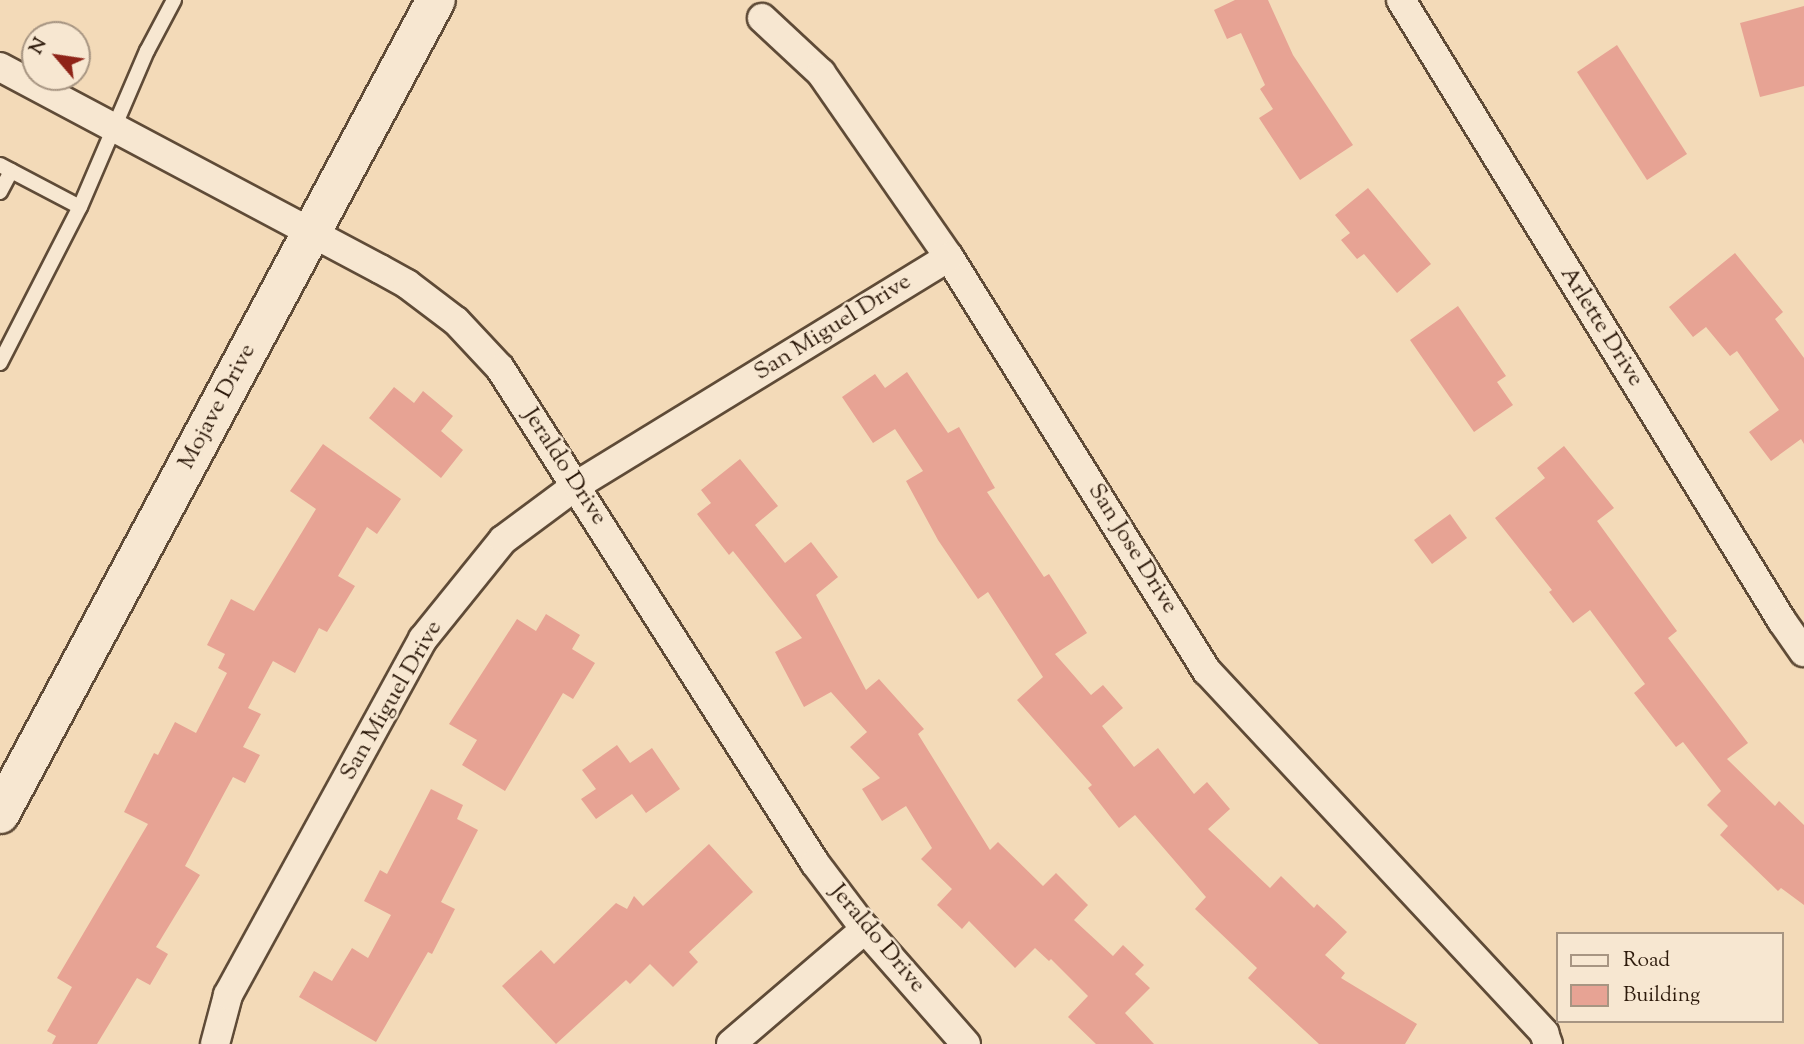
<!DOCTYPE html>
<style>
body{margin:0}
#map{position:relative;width:1804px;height:1044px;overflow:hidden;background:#f3dab8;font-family:"Sorts Mill Goudy",serif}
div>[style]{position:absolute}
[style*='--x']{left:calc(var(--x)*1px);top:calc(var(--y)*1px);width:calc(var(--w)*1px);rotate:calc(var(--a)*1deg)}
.building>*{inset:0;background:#e7a394}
.roads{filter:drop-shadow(2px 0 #5f4b37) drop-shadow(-2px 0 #5f4b37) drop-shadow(0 2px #5f4b37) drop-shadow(0 -2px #5f4b37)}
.service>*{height:14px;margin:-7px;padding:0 7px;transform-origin:7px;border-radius:7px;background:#f7e7d1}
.minor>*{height:28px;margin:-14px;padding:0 14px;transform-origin:14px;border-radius:14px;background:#f7e7d1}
.secondary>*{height:38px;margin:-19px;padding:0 19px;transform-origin:19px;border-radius:19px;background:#f7e7d1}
span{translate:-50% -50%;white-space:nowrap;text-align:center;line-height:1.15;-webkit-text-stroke:5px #f7e7d1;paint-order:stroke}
.street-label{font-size:24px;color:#2e1b0c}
.legend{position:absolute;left:1556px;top:932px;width:228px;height:91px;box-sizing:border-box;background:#f7e7d1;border:2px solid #a79582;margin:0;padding:9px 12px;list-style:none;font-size:21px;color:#2e1b0c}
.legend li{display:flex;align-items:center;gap:14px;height:35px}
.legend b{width:35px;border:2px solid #a79582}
.north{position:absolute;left:21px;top:21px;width:70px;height:70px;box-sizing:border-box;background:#f7e7d1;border:2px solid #a79582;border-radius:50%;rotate:299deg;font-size:19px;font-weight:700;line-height:28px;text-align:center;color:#2e1b0c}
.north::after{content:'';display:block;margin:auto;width:24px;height:32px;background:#8f2418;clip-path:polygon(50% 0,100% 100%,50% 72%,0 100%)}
</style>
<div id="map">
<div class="building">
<div style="clip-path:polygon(1235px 0,1268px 0,1293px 55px,1353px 145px,1300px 180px,1259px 118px,1273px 109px,1260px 89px,1265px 85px,1241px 33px,1227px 39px,1214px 10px)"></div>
<div style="clip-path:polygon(1804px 6px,1804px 86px,1760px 97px,1740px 23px)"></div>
<div style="clip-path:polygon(1617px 45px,1687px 154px,1647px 180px,1577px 72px)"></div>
<div style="clip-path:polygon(1368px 188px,1431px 264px,1397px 293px,1364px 254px,1357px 259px,1341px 240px,1350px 233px,1335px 215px)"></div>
<div style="clip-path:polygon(1735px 253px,1783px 312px,1775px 319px,1804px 358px,1804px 444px,1801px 439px,1771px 461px,1749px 432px,1779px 410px,1737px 351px,1730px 356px,1706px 327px,1693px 337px,1669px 307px)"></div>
<div style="clip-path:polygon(1458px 306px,1506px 376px,1497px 382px,1513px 405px,1474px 432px,1410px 340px)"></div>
<div style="clip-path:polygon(907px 372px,948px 433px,959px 427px,995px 488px,987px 492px,1044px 577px,1049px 574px,1087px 633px,1055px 654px,1091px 695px,1103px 685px,1123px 708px,1102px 726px,1134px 767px,1158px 748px,1194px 794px,1207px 782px,1230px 809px,1208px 829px,1270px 888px,1281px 876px,1314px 908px,1317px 904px,1347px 932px,1325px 955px,1345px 973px,1341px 978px,1417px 1024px,1405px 1044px,1319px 1044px,1248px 978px,1257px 968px,1195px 909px,1206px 897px,1135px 815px,1119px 828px,1088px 788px,1092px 785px,1017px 700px,1043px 677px,988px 592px,978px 599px,938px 540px,906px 481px,923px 471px,895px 429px,873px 443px,842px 397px,875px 374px,885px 388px)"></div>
<div style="clip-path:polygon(394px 387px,414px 403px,423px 391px,453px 416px,441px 431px,463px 450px,441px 478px,369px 418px)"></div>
<div style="clip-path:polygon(323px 444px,401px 499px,377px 534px,367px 527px,338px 576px,355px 586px,327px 632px,319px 628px,295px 673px,273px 661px,248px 708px,261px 714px,243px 747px,260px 755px,245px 783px,233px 777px,185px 866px,200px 875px,156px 947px,168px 954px,150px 985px,137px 978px,97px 1044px,52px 1044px,56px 1036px,47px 1031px,72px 987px,57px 978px,148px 824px,124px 812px,154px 753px,158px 755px,175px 722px,196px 733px,227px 673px,218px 668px,225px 654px,207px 645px,231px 599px,254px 611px,316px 509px,290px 491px)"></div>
<div style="clip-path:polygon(1564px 446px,1614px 508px,1597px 521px,1677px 631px,1668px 638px,1748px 743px,1727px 759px,1775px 806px,1779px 801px,1804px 825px,1804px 905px,1781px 888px,1778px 891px,1720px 835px,1728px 826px,1707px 805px,1721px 791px,1683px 742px,1676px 747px,1634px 693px,1645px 684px,1590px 610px,1573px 623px,1549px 592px,1552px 590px,1495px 518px,1545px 478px,1537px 468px)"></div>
<div style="clip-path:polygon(740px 459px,778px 506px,755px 525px,785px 563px,811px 542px,838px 577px,816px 595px,866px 690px,879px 679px,924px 729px,918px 734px,990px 850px,998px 842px,1043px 886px,1056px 873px,1088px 905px,1074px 920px,1113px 956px,1123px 945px,1144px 965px,1135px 974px,1150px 988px,1125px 1013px,1154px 1044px,1096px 1044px,1068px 1017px,1088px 996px,1051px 959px,1049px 961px,1035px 948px,1015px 968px,969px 921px,962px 929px,937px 905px,952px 889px,921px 859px,932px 848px,906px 806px,882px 821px,862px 789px,880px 778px,850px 747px,867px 732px,831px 692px,804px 707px,775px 652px,802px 638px,733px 551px,729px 555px,697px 514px,711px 503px,701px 490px)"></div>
<div style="clip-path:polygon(1450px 514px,1467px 538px,1432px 564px,1414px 540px)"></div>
<div style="clip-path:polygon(546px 614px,580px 635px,572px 649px,595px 663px,573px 699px,563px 693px,505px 791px,462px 765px,477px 740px,449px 724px,517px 619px,536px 631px)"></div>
<div style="clip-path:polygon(617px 745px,630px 763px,652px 748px,680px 789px,646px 813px,632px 794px,596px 819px,581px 799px,596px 789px,582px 770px)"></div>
<div style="clip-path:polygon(431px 789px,463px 805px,457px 819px,478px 830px,441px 902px,455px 909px,432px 954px,428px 952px,376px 1042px,299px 997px,314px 971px,332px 981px,352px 948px,368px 958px,391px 915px,364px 901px,380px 870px,387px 874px)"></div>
<div style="clip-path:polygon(709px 844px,753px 892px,689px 952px,698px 962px,673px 987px,650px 964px,630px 984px,626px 980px,556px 1044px,502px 986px,541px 950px,554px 964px,616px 903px,627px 909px,634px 896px,643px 906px)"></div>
</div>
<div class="roads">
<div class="service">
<div style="--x:0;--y:165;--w:90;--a:27.7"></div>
<div style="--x:0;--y:192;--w:24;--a:-62"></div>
<div style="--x:0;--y:363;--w:175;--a:-62.9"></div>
<div style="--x:80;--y:207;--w:170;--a:-66.8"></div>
<div style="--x:147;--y:51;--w:58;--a:-62.1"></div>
</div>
<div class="minor">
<div style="--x:1401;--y:0;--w:729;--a:58.47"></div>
<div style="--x:1782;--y:621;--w:38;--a:55"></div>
<div style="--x:762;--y:18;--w:81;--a:43"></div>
<div style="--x:821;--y:73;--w:224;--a:55.2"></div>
<div style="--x:949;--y:257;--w:488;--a:58.1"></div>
<div style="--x:1207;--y:671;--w:495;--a:47"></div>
<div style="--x:1544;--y:1033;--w:12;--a:70"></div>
<div style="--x:0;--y:67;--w:430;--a:28"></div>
<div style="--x:380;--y:269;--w:31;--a:29"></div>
<div style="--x:407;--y:284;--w:61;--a:37.1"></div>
<div style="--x:456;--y:321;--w:64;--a:46.9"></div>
<div style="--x:500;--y:368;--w:587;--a:57.53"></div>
<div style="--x:815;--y:863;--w:83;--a:52.9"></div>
<div style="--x:865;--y:929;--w:153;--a:48.7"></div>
<div style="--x:215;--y:1044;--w:51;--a:-75.1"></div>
<div style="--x:228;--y:995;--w:406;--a:-61.3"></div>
<div style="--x:423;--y:639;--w:127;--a:-51.1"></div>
<div style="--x:503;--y:540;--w:92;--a:-36.6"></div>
<div style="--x:577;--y:485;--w:436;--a:-31.5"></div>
<div style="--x:731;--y:1044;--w:177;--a:-40.6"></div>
</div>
<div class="secondary">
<div style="--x:0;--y:814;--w:923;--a:-61.83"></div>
</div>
</div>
<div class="street-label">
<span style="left:1601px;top:327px;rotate:58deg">Arlette Drive</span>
<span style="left:833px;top:328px;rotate:-32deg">San Miguel Drive</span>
<span style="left:218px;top:407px;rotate:-62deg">Mojave Drive</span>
<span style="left:564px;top:467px;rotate:57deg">Jeraldo Drive</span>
<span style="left:1132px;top:549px;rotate:58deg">San Jose Drive</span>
<span style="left:392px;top:701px;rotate:-60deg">San Miguel Drive</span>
<span style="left:877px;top:939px;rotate:50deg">Jeraldo Drive</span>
</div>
<ul class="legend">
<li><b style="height:9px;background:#f7e7d1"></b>Road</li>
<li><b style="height:19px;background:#e7a394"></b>Building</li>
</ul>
<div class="north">N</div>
</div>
